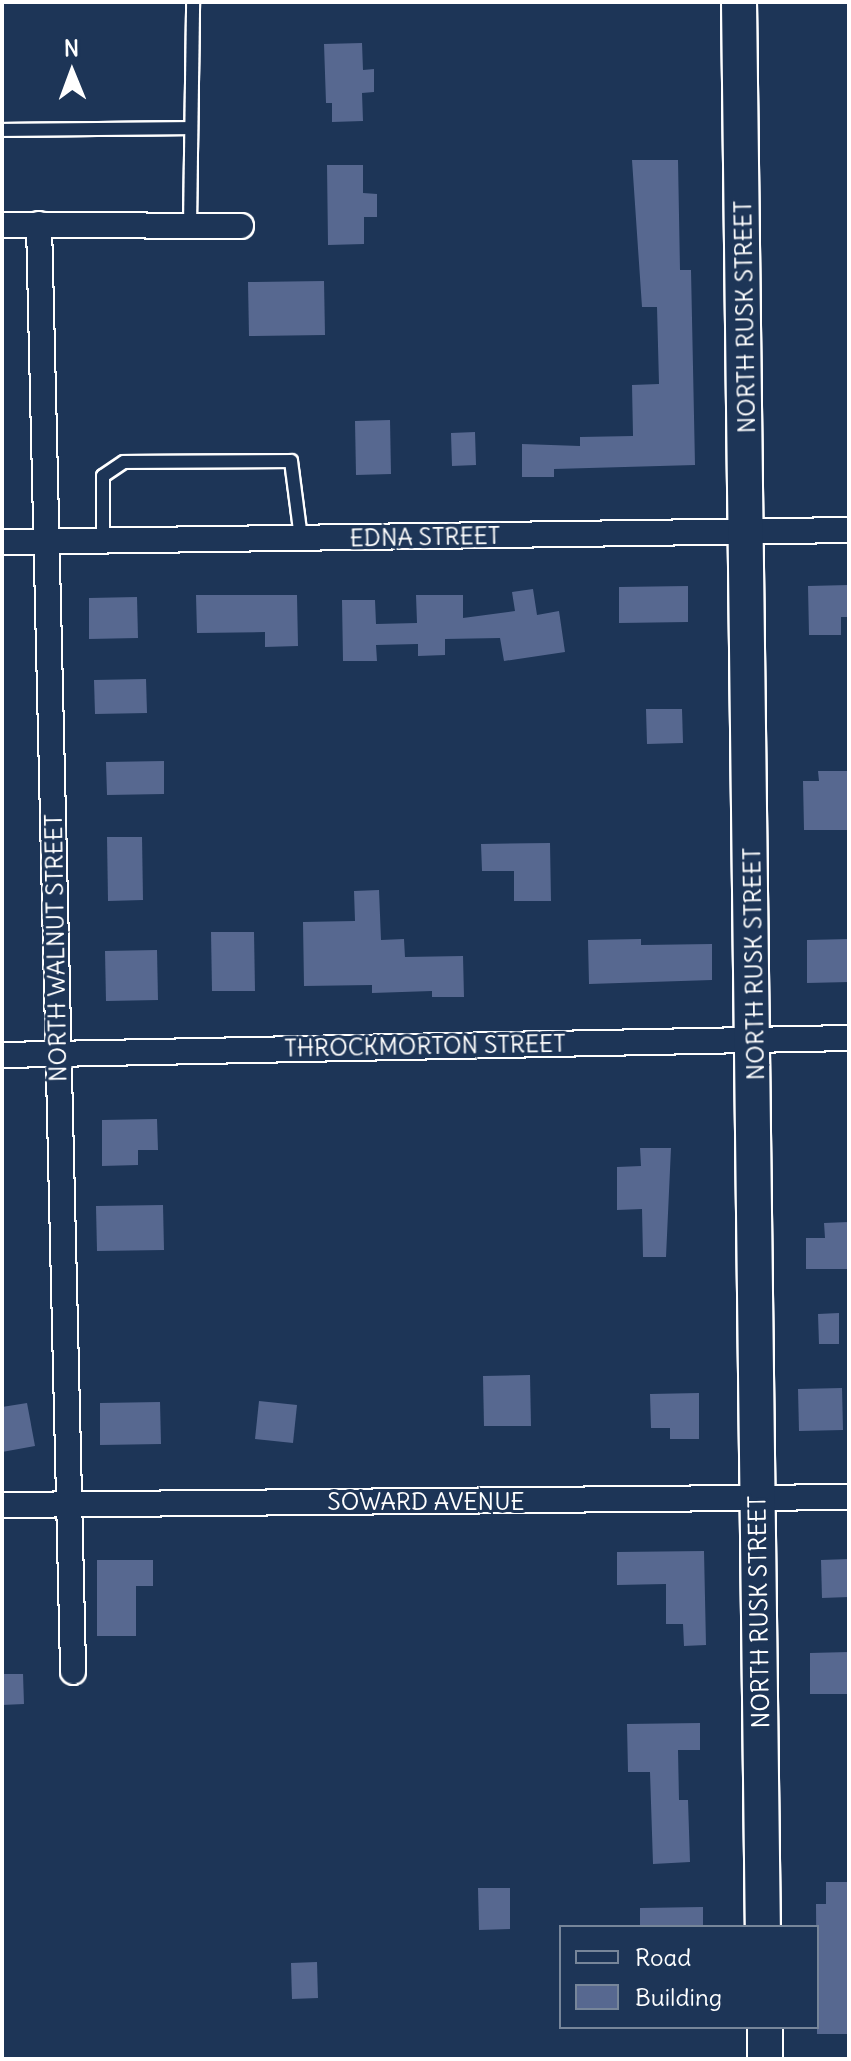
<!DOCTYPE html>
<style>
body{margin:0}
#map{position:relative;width:851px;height:2061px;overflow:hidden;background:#1d3557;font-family:Delius,sans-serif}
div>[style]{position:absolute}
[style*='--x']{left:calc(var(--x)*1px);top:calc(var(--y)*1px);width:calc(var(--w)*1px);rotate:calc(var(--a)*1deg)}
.building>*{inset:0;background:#576890}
.roads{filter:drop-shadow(2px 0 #fff) drop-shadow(-2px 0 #fff) drop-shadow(0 2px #fff) drop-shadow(0 -2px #fff)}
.lane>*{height:12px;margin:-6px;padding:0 6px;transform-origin:6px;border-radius:6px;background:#1d3557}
.street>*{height:24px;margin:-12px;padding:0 12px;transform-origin:12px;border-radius:12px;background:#1d3557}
.secondary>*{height:34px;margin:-17px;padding:0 17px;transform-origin:17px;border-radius:17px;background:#1d3557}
span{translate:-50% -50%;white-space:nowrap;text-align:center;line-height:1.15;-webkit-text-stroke:6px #1d3557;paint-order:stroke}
.street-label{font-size:24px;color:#fff}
.frame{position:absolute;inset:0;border:4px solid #fff;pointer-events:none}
.legend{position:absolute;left:559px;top:1925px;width:260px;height:104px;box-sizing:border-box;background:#1d3557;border:2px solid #77869a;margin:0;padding:10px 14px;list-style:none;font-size:24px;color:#fff}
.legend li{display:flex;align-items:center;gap:16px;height:40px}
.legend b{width:40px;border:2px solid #77869a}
.north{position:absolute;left:32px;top:32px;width:80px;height:80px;-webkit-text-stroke:6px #1d3557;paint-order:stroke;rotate:359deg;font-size:22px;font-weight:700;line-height:32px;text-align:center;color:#fff}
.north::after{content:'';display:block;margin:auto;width:28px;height:36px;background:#fff;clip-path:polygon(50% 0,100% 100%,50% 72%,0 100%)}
</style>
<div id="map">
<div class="building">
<div style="clip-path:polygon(362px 43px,363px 70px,374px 69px,374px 92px,362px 93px,363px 121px,332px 122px,332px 103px,326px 103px,324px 44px)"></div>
<div style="clip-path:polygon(632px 160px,678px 160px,680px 270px,691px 270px,695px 465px,554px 469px,554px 477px,522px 477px,522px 444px,580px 446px,580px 437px,633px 436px,632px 385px,659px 384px,657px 307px,642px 307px)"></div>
<div style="clip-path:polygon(327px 165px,363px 165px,363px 193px,377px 194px,377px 217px,364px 217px,364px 244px,328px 245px)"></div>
<div style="clip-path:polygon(324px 281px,325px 335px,249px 336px,248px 282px)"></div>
<div style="clip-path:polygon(390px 420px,391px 474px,356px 475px,355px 421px)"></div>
<div style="clip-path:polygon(475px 432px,476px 465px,452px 466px,451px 433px)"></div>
<div style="clip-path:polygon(849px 585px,849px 617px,841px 617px,841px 635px,809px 635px,808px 586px)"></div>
<div style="clip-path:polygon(688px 586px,688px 622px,619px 623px,619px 587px)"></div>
<div style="clip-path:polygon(533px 589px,537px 615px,559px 611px,565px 652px,504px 661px,500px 638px,445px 639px,445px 655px,418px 656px,418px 644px,376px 645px,377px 661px,343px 661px,342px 600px,375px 600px,376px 624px,417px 623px,416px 595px,463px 595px,463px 618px,515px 611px,512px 592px)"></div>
<div style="clip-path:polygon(196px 595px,297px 595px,298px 646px,265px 647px,265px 632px,197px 633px)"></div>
<div style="clip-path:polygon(137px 597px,138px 638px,89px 639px,89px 598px)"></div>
<div style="clip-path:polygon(146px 679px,147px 713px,95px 714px,94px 680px)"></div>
<div style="clip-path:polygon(646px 709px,682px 709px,683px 743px,647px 744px)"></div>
<div style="clip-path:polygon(164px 761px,164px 794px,107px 795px,106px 762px)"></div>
<div style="clip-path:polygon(818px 771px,847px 771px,848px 830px,804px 830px,803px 781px,819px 781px)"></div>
<div style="clip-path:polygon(107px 837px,142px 837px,143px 900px,108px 901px)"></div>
<div style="clip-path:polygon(550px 843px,551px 901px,514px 901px,514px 871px,482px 871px,481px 844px)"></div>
<div style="clip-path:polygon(379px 890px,381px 940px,404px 939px,405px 957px,463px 956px,464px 997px,432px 997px,432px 991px,372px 993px,372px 985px,304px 986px,303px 922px,355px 921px,354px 891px)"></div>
<div style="clip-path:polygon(211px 932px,254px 932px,255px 991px,212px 991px)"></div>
<div style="clip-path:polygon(641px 939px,641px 945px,712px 944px,712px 980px,589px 984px,588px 940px)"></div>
<div style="clip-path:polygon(849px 939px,849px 982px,807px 983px,807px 940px)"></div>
<div style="clip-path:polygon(157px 950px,158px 1000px,106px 1001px,105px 951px)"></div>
<div style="clip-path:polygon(157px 1119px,158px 1150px,138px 1150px,138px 1165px,102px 1166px,102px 1120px)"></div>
<div style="clip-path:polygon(640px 1148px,671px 1148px,666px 1257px,643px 1257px,642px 1209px,617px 1210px,617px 1167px,641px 1166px)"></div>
<div style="clip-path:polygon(163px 1205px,164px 1250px,97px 1251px,96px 1206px)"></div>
<div style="clip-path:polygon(849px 1222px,849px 1269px,806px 1269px,806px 1238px,825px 1238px,824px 1223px)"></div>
<div style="clip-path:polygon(839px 1313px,839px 1344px,819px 1344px,818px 1314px)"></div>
<div style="clip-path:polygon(530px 1375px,531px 1426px,484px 1426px,483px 1376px)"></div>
<div style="clip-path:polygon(842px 1388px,843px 1430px,799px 1431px,798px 1389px)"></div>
<div style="clip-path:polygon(699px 1393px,699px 1439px,670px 1439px,670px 1428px,651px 1428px,650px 1394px)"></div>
<div style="clip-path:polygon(259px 1401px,297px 1405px,293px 1443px,255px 1439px)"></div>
<div style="clip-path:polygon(160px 1402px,161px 1444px,100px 1445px,100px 1403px)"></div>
<div style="clip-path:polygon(27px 1403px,35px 1446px,2px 1452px,2px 1407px)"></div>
<div style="clip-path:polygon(704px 1551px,706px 1645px,684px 1646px,683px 1624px,666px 1624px,666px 1584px,617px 1585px,617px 1552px)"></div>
<div style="clip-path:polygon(849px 1559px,849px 1597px,822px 1598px,821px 1560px)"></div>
<div style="clip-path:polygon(97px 1560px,153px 1560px,153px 1586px,136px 1586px,136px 1636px,97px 1636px)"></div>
<div style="clip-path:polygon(849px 1652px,849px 1694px,810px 1694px,810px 1653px)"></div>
<div style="clip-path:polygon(2px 1674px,23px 1674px,24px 1704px,2px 1705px)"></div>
<div style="clip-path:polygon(700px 1723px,700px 1750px,678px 1750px,679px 1800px,688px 1800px,690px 1862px,653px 1864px,650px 1772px,628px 1772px,627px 1724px)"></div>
<div style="clip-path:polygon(826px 1882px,849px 1882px,849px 2034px,817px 2034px,816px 1904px,826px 1904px)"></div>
<div style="clip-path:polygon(478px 1888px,510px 1888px,510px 1929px,479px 1930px)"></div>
<div style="clip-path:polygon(703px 1907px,703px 1927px,640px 1927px,640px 1908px)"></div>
<div style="clip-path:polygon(317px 1962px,318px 1998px,292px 1999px,291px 1963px)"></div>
</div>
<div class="roads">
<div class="lane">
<div style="--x:2;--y:130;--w:189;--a:-0.6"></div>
<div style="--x:190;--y:226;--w:224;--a:-89.2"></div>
<div style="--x:103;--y:542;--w:66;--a:-90"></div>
<div style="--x:103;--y:476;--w:25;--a:-34"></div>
<div style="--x:124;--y:462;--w:167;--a:-0.3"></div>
<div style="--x:291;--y:461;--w:78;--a:82.6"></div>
</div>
<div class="street">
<div style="--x:39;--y:224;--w:1448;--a:88.65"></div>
<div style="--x:2;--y:225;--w:239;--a:0.2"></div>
<div style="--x:2;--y:542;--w:847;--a:-0.81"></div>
<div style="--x:2;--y:1055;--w:847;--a:-1.15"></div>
<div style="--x:2;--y:1505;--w:847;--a:-0.54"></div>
</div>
<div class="secondary">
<div style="--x:739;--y:2;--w:1925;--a:89.29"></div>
<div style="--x:765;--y:2027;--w:32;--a:90"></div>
</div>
</div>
<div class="street-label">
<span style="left:745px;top:317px;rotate:-91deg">NORTH RUSK STREET</span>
<span style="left:425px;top:537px;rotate:-1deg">EDNA STREET</span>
<span style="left:56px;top:948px;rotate:-91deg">NORTH WALNUT STREET</span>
<span style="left:754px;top:964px;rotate:-91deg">NORTH RUSK STREET</span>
<span style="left:425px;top:1046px;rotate:-1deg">THROCKMORTON STREET</span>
<span style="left:426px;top:1502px">SOWARD AVENUE</span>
<span style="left:759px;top:1612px;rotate:-91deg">NORTH RUSK STREET</span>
</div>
<div class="frame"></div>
<ul class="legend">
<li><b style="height:10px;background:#1d3557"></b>Road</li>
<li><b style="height:22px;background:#576890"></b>Building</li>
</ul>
<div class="north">N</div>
</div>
